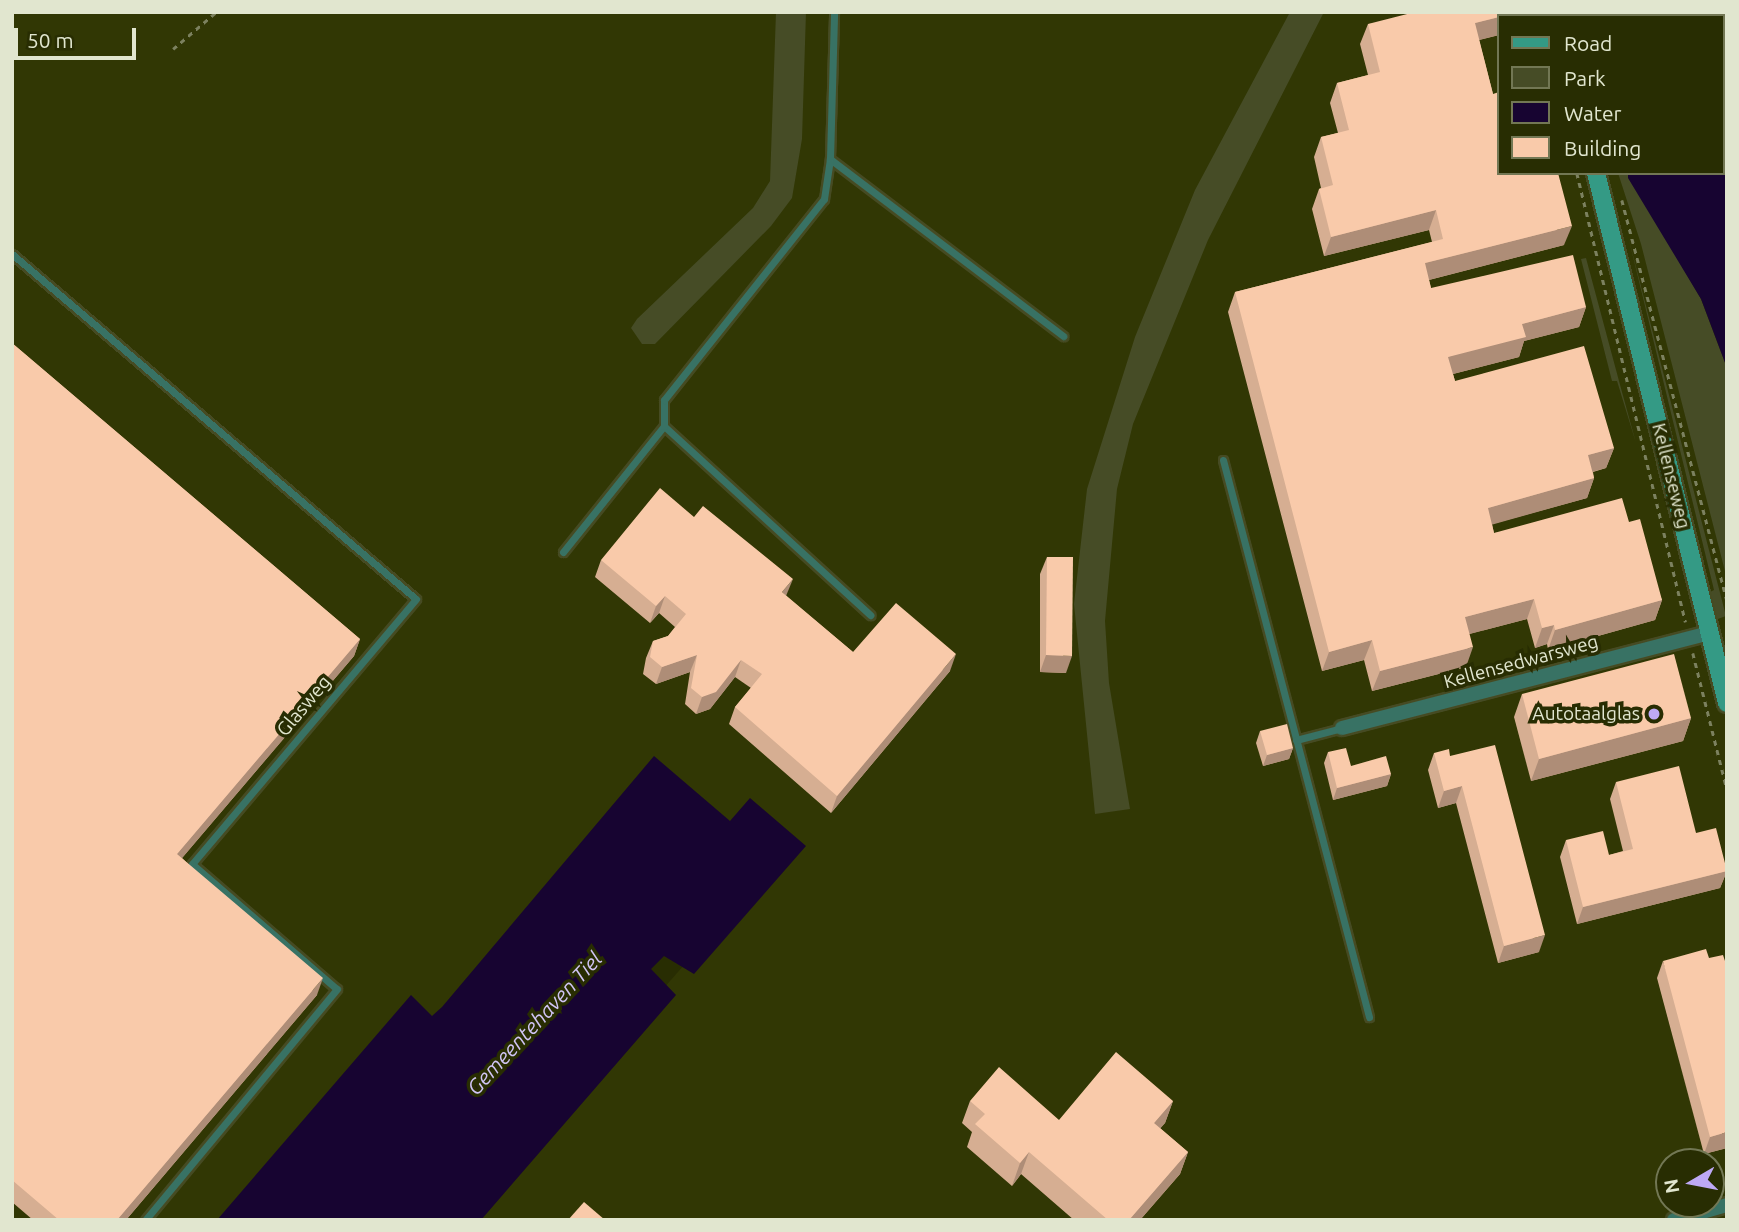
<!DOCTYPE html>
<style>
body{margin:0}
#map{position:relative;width:1739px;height:1232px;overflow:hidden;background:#282d02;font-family:Ubuntu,sans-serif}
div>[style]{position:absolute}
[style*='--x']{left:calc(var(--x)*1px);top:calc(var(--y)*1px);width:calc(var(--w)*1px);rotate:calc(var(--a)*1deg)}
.built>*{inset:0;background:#313704}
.green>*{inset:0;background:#464c26}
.water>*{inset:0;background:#170431}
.path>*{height:2.5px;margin-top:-1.25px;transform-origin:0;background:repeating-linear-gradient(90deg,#7c815f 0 5px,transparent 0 10px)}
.roads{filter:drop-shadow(2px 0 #464b23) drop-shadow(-2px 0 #464b23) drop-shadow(0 2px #464b23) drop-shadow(0 -2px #464b23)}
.service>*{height:7px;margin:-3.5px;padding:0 3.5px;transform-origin:3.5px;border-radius:3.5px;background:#387264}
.minor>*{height:14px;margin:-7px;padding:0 7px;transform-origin:7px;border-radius:7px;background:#387264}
.secondary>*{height:18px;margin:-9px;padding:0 9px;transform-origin:9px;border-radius:9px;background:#349a85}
.wall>*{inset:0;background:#d6ae92}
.shaded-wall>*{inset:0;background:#ae8d77}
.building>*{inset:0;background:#f9caaa}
.dots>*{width:19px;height:19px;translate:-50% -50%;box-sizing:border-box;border:4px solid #282d02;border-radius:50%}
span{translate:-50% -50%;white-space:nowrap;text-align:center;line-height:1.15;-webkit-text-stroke:7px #282d02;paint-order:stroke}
.street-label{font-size:19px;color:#e1e6cf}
.poi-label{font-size:19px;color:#e1e6cf}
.right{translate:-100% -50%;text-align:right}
.water-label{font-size:21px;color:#d0c4f5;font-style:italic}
.frame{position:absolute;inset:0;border:14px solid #e1e6cf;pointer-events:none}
.legend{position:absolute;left:1497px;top:14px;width:228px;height:161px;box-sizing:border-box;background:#282d02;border:2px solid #727754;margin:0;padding:9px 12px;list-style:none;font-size:21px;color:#e1e6cf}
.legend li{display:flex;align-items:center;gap:14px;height:35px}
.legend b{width:35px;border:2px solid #727754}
.north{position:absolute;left:1655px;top:1148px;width:70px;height:70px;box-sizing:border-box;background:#282d02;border:2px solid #727754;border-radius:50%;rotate:260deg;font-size:19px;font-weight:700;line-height:28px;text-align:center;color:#e1e6cf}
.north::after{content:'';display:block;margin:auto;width:24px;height:32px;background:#bea9f5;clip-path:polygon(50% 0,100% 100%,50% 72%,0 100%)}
.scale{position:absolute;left:14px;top:28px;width:122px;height:32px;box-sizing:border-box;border:4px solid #e1e6cf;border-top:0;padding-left:9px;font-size:21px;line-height:24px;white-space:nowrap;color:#e1e6cf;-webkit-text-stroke:5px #282d02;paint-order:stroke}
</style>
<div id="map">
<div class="built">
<div style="clip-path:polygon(evenodd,12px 12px,1727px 12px,1727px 1220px,460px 1220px,786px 849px,441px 1039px,231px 1220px,12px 1220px,12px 12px,1499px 16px,1723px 16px,1723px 173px,1499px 173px,1499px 16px,12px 12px,1669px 1162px,1711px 1162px,1711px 1204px,1669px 1204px,1669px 1162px)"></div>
</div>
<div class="green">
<div style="clip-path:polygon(776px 12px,806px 12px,802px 139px,792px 198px,771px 226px,655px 344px,642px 344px,631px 328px,637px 319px,753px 208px,770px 181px)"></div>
<div style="clip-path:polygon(1290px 12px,1324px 12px,1208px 240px,1133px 424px,1117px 489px,1105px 621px,1109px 683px,1130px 809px,1095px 814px,1074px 604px,1087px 489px,1135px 337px,1195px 190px)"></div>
<div style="clip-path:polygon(1618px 173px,1628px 173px,1701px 299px,1727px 368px,1727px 579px,1641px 244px)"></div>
<div style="clip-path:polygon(1628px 236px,1726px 616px,1715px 620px,1710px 592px,1714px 590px)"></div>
<div style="clip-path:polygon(1586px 258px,1619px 381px,1636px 443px,1617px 381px,1612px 381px,1581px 259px)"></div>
</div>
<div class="water">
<div style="clip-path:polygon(1727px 113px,1727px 368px,1701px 299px,1628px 178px,1628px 173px,1723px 173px)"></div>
<div style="clip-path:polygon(654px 756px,730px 821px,750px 798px,806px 846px,694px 974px,664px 956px,651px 969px,676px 995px,481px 1220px,217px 1220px,411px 995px,432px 1016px,442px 1007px)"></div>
</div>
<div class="path">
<div style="--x:173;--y:49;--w:57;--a:-40.7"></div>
<div style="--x:1723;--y:49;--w:4;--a:-14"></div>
<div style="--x:1723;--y:92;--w:4;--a:-14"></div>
<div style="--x:1577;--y:173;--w:462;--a:76.4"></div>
<div style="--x:1622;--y:200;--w:413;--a:75.3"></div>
<div style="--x:1693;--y:653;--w:140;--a:76"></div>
</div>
<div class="roads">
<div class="service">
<div style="--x:830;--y:159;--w:293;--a:37.2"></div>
<div style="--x:12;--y:254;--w:531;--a:40.5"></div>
<div style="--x:416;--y:599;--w:347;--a:130.2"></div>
<div style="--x:192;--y:864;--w:191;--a:40.8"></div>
<div style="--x:337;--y:989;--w:300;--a:129.7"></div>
<div style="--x:664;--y:426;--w:280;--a:42.5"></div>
<div style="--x:1223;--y:460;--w:576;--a:75.31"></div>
<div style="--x:563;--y:552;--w:161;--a:-51.3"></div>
<div style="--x:664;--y:426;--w:26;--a:-90"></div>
<div style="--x:664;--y:400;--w:257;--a:-51.5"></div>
<div style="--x:824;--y:199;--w:40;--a:-81.5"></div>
<div style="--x:830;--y:159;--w:147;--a:-88.4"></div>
<div style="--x:1296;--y:740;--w:48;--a:-14.6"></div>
</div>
<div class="minor">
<div style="--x:1589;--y:16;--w:4;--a:-76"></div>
<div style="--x:1342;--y:728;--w:380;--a:-14.5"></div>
<div style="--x:1674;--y:1220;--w:55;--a:-15.8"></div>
</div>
<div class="secondary">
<div style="--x:1723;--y:72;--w:4;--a:-14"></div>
<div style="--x:1596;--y:173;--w:546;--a:76.12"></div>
</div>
</div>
<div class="wall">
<div style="clip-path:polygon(1499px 16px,1499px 35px,1479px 40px,1493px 94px,1564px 245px,1429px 280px,1431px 288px,1586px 307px,1579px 327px,1524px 341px,1519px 357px,1453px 374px,1455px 381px,1614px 448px,1606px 468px,1593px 472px,1594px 478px,1587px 498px,1492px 524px,1494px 533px,1629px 522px,1662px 600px,1655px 620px,1548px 650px,1547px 644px,1535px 648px,1527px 619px,1469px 634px,1466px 667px,1372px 691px,1364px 660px,1322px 671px,1228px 312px,1235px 292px,1432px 242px,1429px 230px,1324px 256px,1312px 209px,1319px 189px,1321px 188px,1314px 157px,1321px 137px,1338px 133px,1330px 103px,1337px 83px,1368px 75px,1360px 44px,1368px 24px)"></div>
<div style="clip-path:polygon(12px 343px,360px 639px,354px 656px,182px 858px,317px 995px,126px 1220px,33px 1220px,12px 1202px)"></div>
<div style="clip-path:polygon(1047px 557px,1066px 673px,1040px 672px,1040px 574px)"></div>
<div style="clip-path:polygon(601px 560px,786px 596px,853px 652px,950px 671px,831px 813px,729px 724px,735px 707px,751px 688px,735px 677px,710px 709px,696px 714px,685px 704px,690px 672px,656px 684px,643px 674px,646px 658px,653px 641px,668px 636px,675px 627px,659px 613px,650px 623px,595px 577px)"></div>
<div style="clip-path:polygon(1522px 694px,1691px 718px,1683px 741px,1531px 781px,1514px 717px)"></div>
<div style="clip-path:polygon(1260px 731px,1293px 748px,1289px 759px,1263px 766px,1256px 743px)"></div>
<div style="clip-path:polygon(1328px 752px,1351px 766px,1391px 774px,1387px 786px,1333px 800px,1324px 763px)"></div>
<div style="clip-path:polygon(1434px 753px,1450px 756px,1539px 952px,1498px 963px,1456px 803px,1438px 808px,1428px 770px)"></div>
<div style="clip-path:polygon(1616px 782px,1696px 833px,1727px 871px,1720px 888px,1577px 924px,1560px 857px,1566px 840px,1609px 855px,1623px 851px,1610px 799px)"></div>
<div style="clip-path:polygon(1663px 961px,1727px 1148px,1704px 1154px,1657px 978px)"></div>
<div style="clip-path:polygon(970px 1101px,1059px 1120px,1173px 1101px,1165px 1123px,1160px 1128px,1188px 1152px,1180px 1174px,1140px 1220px,1074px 1220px,1021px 1174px,1012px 1186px,967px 1147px,972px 1132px,962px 1123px)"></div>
</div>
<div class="shaded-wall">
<div style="clip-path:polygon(1517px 12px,1516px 16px,1503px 16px)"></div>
<div style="clip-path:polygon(1499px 17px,1499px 35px,1467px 43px,1475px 23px)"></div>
<div style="clip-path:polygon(1436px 210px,1429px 230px,1324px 256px,1331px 237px)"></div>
<div style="clip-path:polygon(1572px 226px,1564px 245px,1417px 283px,1425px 263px)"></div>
<div style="clip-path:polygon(1586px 307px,1579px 327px,1524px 341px,1519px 357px,1441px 377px,1448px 357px,1522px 324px)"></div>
<div style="clip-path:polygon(1614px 448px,1606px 468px,1581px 475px,1588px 455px)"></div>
<div style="clip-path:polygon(1594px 478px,1587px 498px,1480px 528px,1488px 508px)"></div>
<div style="clip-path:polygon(793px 579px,786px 596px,782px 592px)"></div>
<div style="clip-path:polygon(665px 596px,659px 613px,650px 623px,656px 606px)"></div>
<div style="clip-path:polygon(1534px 599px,1527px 619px,1458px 637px,1465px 617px)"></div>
<div style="clip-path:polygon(1662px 600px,1655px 620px,1548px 650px,1555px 630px)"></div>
<div style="clip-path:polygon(1554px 625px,1547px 644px,1535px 648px,1542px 628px)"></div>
<div style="clip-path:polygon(360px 639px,354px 656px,171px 871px,177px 854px)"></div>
<div style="clip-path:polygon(1372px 640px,1364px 660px,1322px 671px,1329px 652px)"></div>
<div style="clip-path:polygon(1473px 647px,1466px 667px,1372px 691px,1380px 671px)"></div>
<div style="clip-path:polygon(956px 654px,950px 671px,831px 813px,837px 796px)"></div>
<div style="clip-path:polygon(697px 655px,690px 672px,656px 684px,662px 667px)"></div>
<div style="clip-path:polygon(1046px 655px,1072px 656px,1066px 673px,1040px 672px)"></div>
<div style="clip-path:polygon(741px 660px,735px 677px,710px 709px,696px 714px,702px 697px)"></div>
<div style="clip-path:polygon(1691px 718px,1683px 741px,1531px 781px,1539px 759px)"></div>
<div style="clip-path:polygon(1293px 748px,1289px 759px,1263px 766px,1267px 755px)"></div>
<div style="clip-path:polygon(1391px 774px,1387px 786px,1333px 800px,1337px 788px)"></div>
<div style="clip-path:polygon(1462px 786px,1456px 803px,1438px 808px,1444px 791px)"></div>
<div style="clip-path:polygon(1727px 871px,1720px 888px,1577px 924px,1583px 907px)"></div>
<div style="clip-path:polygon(1545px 935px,1539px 952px,1498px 963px,1504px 946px)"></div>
<div style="clip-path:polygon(323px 978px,317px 995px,126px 1220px,117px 1220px)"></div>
<div style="clip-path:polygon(1173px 1101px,1165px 1123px,1146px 1145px,1154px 1123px)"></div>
<div style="clip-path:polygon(1727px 1132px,1727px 1148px,1704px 1154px,1710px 1137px)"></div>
<div style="clip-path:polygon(1029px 1152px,1021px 1174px,1012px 1186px,1020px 1163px)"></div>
<div style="clip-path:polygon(1188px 1152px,1180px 1174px,1140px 1220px,1129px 1220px)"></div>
</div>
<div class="building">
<div style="clip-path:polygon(1415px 12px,1517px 12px,1499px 16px,1499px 17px,1475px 23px,1493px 94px,1499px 92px,1499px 173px,1558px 173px,1572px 226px,1425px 263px,1431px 288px,1573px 255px,1586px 307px,1522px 324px,1526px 337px,1448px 357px,1455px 381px,1584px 346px,1614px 448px,1588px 455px,1594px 478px,1488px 508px,1494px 533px,1622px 498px,1629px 522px,1640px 519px,1662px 600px,1555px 630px,1554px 625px,1542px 628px,1534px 599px,1465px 617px,1473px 647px,1380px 671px,1372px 640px,1329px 652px,1235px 292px,1443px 239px,1436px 210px,1331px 237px,1319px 189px,1333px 185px,1321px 137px,1349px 130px,1337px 83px,1380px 72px,1368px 24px)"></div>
<div style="clip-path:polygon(12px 343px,360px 639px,177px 854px,323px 978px,117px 1220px,59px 1220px,12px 1180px)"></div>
<div style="clip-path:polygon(660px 488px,694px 517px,703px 506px,793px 579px,782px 592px,853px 652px,896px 603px,956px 654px,837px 796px,735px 707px,762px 674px,741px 660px,716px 692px,702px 697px,691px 688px,697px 655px,662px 667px,650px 657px,653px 641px,668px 636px,686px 614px,665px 596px,656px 606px,601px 560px)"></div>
<div style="clip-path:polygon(1047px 557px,1073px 557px,1072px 656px,1046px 655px)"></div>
<div style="clip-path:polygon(1674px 654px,1691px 718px,1539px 759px,1522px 694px)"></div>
<div style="clip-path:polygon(1287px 724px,1293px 748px,1267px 755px,1260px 731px)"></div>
<div style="clip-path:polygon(1495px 745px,1545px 935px,1504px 946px,1462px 786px,1444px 791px,1434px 753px,1449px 749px,1450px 756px)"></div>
<div style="clip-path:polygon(1346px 748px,1351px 766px,1386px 756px,1391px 774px,1337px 788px,1328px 752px)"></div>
<div style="clip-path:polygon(1679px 766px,1696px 833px,1716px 828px,1727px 871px,1583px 907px,1566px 840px,1603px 831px,1609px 855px,1633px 849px,1616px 782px)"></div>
<div style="clip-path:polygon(1706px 949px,1709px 958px,1723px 955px,1727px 967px,1727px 1132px,1710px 1137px,1663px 961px)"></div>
<div style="clip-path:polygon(1116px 1052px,1173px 1101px,1154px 1123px,1188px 1152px,1129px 1220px,1108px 1220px,1029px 1152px,1020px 1163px,975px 1124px,985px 1114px,970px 1101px,999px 1067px,1059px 1120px)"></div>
<div style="clip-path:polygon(584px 1202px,605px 1220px,568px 1220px)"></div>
</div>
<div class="dots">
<div style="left:1654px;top:714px;background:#bea9f5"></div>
</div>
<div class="street-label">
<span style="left:1671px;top:476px;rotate:76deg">Kellenseweg</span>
<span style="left:1521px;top:662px;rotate:-15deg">Kellensedwarsweg</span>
<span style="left:304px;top:706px;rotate:-50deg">Glasweg</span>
</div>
<div class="poi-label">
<span class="right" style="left:1640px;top:714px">Autotaalglas</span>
</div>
<div class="water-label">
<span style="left:534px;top:1023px;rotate:-47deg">Gemeentehaven Tiel</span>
</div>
<div class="frame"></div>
<ul class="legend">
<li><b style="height:9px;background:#349a85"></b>Road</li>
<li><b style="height:19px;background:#464c26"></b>Park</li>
<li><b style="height:19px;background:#170431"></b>Water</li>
<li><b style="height:19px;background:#f9caaa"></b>Building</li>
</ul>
<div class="north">N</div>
<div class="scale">50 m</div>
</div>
